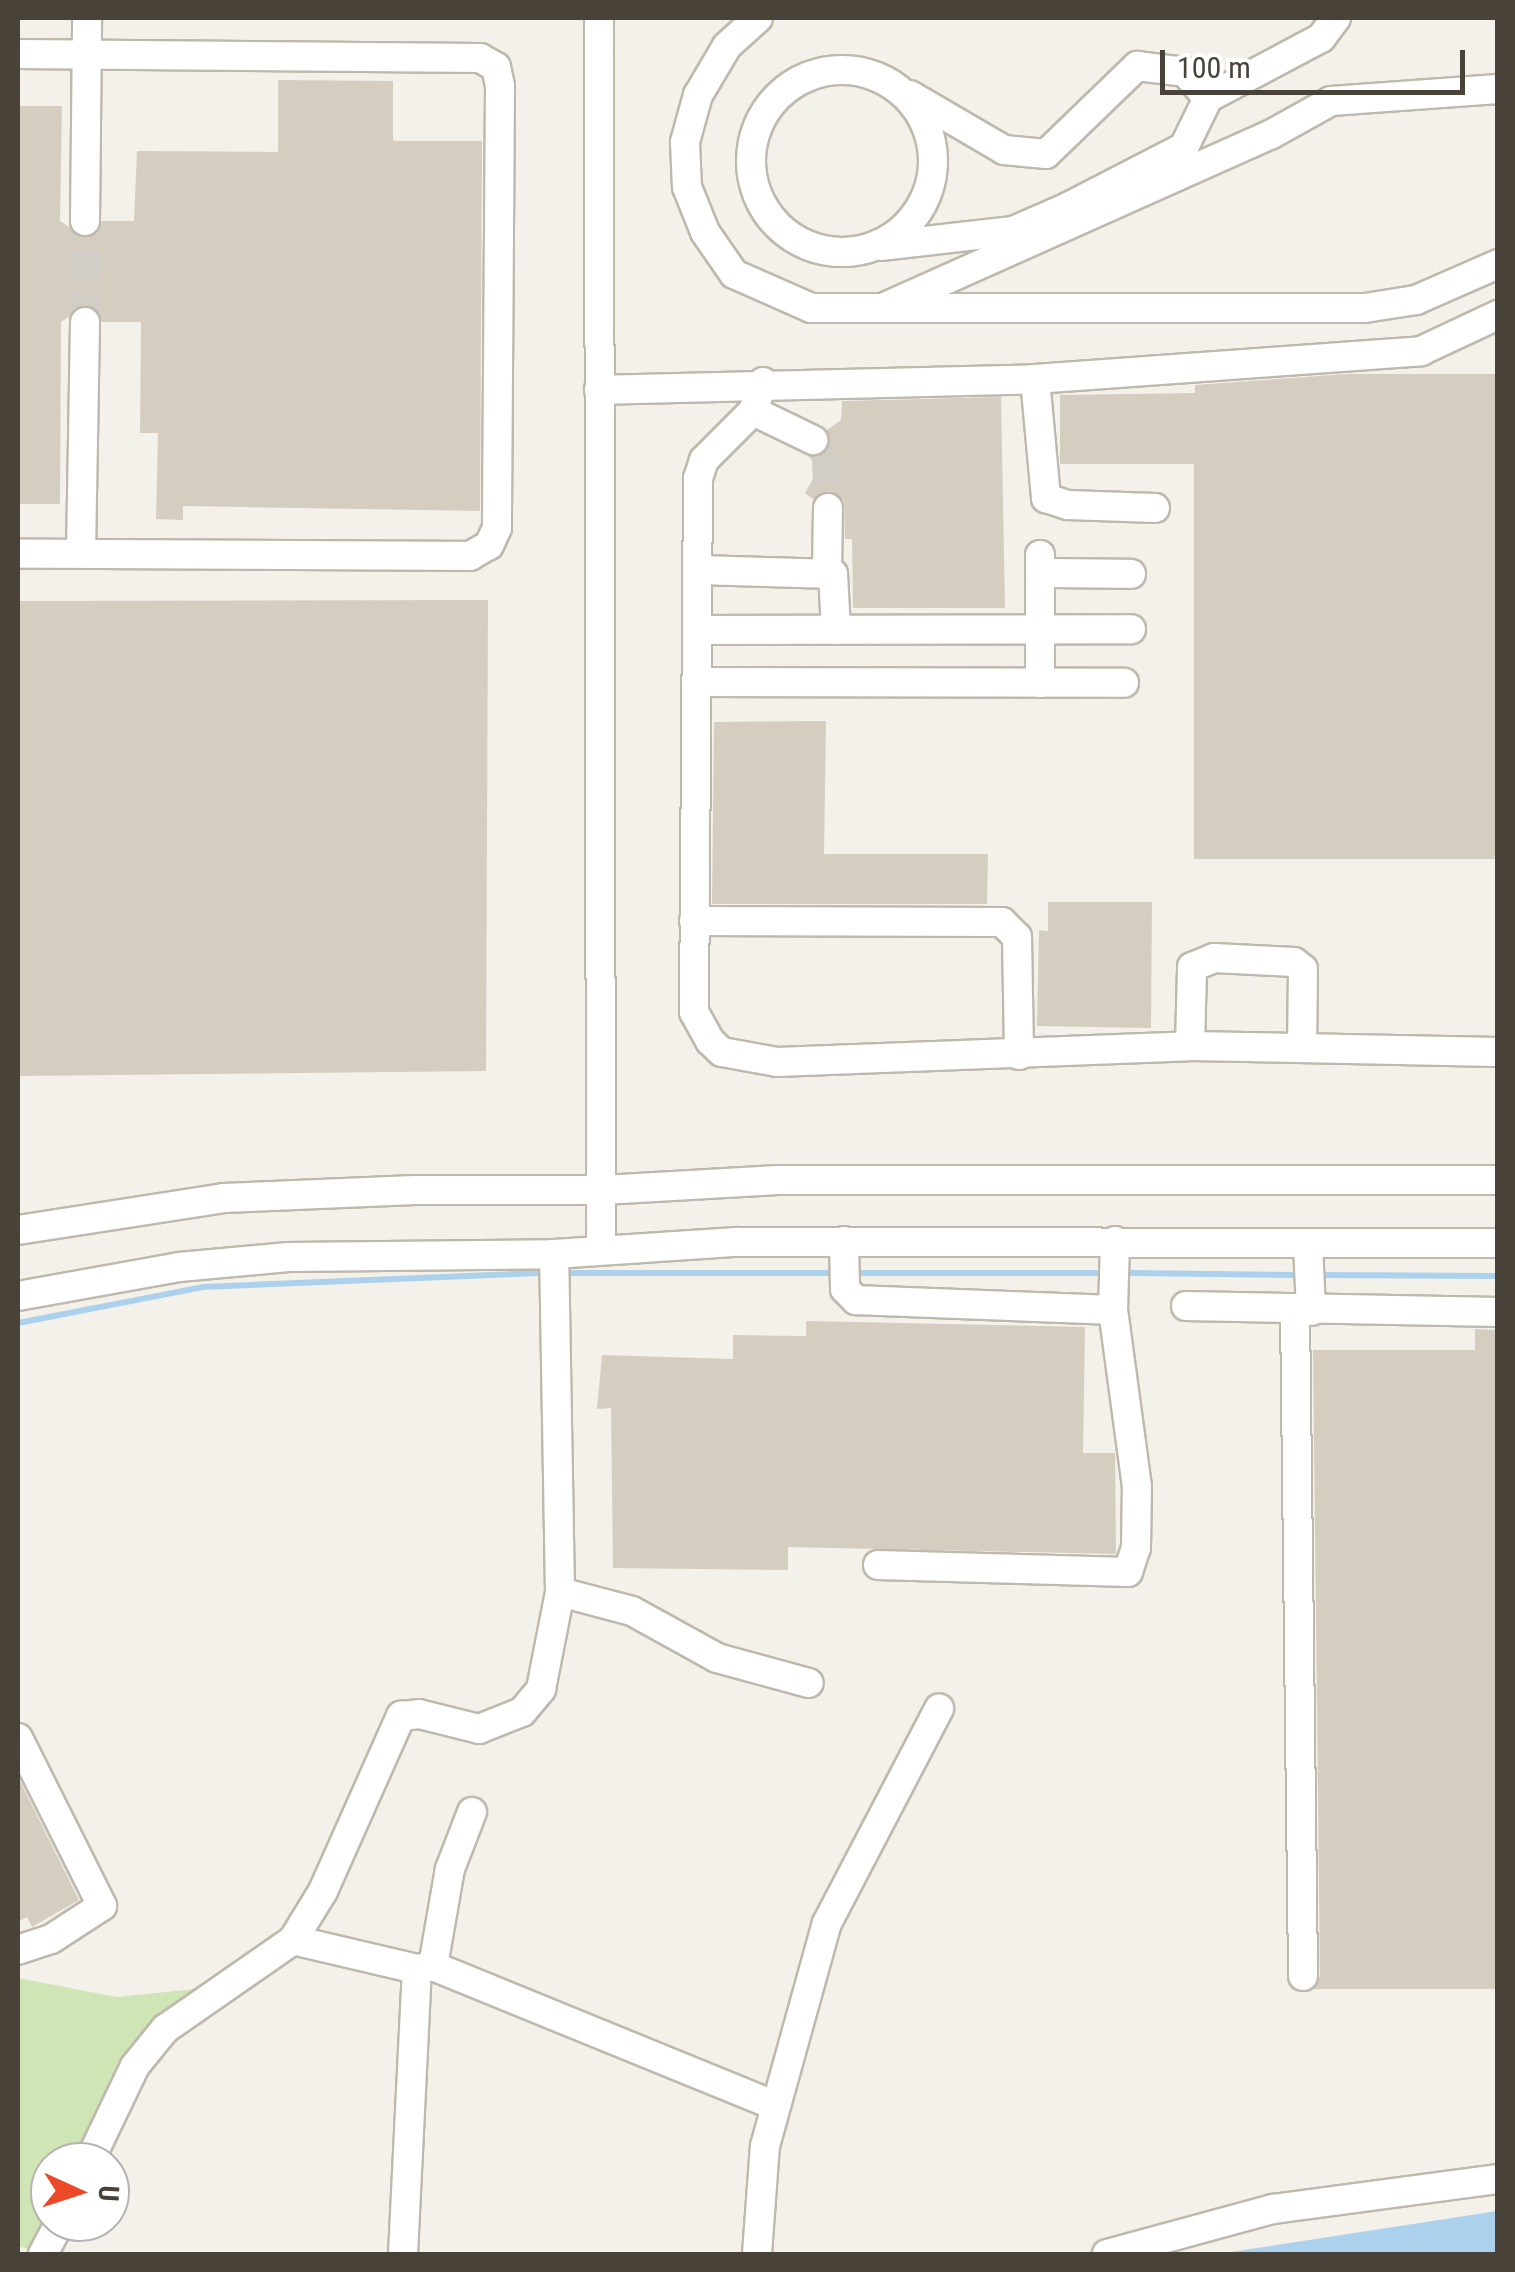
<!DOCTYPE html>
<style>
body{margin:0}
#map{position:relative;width:1515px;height:2272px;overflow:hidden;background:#f4f1ea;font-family:"Roboto Condensed",sans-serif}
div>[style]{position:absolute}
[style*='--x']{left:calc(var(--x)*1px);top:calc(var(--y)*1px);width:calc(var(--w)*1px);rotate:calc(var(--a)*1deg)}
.green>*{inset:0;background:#cfe5b6}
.water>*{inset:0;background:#abd1ec}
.stream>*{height:6px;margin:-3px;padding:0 3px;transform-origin:3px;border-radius:3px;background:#abd1ec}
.building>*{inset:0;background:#d5cdc0}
.minor-tunnel>*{height:28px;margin-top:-14px;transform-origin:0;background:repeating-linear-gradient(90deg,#d2cec7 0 28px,transparent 0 42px)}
.roads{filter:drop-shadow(2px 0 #bfb9ad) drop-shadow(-2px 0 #bfb9ad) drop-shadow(0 2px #bfb9ad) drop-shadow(0 -2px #bfb9ad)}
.minor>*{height:28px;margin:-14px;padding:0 14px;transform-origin:14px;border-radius:14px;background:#fff}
.minor>.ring{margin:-14px;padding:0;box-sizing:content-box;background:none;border:28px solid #fff;border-radius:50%}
span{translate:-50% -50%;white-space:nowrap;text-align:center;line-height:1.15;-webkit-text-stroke:8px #fff;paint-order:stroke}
.frame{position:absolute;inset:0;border:20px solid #484239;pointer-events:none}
.north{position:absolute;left:30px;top:2142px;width:100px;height:100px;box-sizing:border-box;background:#fff;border:2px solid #b6b3b0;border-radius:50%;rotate:93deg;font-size:28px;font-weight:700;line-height:40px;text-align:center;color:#484239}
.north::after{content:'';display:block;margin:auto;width:35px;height:45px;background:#ed4929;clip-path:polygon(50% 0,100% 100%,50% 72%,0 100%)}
.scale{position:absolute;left:1160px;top:50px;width:305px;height:45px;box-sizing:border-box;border:5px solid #484239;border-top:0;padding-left:12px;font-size:30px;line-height:35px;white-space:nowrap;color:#484239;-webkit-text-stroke:8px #fff;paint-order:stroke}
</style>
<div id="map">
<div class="green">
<div style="clip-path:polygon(18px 1978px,117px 1997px,195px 1989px,131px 2061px,81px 2162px,50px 2162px,50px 2222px,37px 2252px,18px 2246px)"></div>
</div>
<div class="water">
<div style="clip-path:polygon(1497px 2211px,1497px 2254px,1218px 2254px)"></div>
</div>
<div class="stream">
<div style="--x:572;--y:1273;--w:264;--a:0"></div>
<div style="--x:854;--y:1273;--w:243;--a:0"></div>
<div style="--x:1131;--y:1273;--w:170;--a:0.7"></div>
<div style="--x:1319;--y:1275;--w:179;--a:0.3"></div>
<div style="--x:18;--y:1323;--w:188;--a:-11"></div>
<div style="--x:203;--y:1287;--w:335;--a:-2.4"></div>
</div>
<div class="building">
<div style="clip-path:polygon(278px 80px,393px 81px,393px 141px,482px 141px,480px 511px,183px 506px,183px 520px,156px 519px,158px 433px,140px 433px,141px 322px,102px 322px,86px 305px,61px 322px,60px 504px,18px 504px,18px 106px,62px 106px,60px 221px,86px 238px,102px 221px,134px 221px,137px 151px,278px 152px)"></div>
<div style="clip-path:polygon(1347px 374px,1498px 374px,1498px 859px,1194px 859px,1194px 464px,1060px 464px,1060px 395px,1195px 393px,1195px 385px)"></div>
<div style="clip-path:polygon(1001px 397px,1005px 608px,853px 608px,852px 539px,845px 539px,844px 500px,829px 491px,813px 499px,805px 493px,813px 479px,812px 457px,828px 448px,827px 430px,841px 420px,842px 401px)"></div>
<div style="clip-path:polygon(488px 600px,486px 1071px,18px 1076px,18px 601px)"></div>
<div style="clip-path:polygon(826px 721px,824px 854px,988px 854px,987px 904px,712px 904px,714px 722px)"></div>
<div style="clip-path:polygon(1048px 902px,1152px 902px,1151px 1028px,1037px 1026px,1039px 930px,1048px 931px)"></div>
<div style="clip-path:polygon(806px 1321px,1085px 1327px,1083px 1453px,1115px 1453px,1116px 1554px,788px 1547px,788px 1570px,613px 1568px,611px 1408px,597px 1409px,602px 1355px,733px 1359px,733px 1335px,806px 1336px)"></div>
<div style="clip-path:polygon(1475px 1329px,1498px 1330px,1498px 1989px,1314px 1989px,1320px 1976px,1313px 1350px,1475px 1350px)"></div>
<div style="clip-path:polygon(18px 1777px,79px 1900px,32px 1927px,27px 1917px,18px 1922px)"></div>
</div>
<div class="minor-tunnel">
<div style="--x:85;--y:322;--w:101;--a:-90"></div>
<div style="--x:813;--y:440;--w:20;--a:49"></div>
<div style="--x:826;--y:455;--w:53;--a:87.8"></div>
</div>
<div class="roads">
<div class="minor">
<div style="--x:599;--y:18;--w:1232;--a:89.91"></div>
<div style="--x:758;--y:18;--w:42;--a:137.9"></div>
<div style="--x:727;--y:46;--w:57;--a:120.6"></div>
<div style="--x:698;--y:95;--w:49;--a:105.5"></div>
<div style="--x:685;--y:142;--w:45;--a:87.5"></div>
<div style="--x:687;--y:187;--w:48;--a:68.2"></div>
<div style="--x:705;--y:232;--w:51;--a:55.4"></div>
<div style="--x:734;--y:274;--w:84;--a:23.8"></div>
<div style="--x:811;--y:308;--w:554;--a:0"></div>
<div style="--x:1365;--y:308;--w:52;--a:-8.9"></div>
<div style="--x:1416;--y:300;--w:90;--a:-23.7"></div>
<div style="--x:18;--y:54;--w:462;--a:0.5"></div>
<div style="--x:480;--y:58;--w:18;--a:29"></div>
<div style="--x:496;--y:67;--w:19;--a:78"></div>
<div style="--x:500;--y:86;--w:442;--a:90.4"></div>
<div style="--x:497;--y:528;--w:19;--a:115"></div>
<div style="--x:489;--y:545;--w:22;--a:150"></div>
<div style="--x:470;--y:556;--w:452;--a:-179.7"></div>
<div class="ring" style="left:751px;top:70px;width:154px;height:154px"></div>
<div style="--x:910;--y:95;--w:109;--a:30.3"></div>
<div style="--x:1004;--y:150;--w:42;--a:5.4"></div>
<div style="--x:1046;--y:154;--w:127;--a:-44"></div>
<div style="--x:1137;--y:66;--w:48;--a:7.1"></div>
<div style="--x:1185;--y:72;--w:35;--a:49"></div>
<div style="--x:1208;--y:98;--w:128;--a:-28"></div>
<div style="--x:1321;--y:38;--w:25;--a:-53"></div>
<div style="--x:85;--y:221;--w:203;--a:-89.4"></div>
<div style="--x:881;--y:246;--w:133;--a:-6.5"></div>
<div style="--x:1013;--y:231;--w:60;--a:-23.6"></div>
<div style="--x:1068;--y:207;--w:131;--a:-27.3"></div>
<div style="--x:1184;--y:147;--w:55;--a:-63.9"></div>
<div style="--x:887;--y:306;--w:419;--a:-24.1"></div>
<div style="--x:1270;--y:135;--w:70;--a:-29.1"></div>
<div style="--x:1331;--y:101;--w:167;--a:-4.1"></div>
<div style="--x:1035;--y:379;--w:120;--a:84.7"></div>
<div style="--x:1046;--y:498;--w:23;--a:18"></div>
<div style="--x:1068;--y:505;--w:87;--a:2"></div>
<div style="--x:763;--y:382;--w:31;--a:109"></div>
<div style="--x:753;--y:411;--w:69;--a:135"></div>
<div style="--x:704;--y:460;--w:19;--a:108"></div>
<div style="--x:698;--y:478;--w:534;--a:90.43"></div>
<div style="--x:694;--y:1012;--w:33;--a:61"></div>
<div style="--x:710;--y:1041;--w:16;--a:43"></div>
<div style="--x:722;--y:1052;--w:56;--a:10.3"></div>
<div style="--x:777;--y:1062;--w:413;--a:-2.2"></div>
<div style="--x:1190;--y:1046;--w:308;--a:1.1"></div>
<div style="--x:599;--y:390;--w:436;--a:-1.4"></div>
<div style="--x:1035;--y:379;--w:387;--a:-4.1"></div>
<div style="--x:1421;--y:351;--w:85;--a:-25.1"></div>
<div style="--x:753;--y:411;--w:67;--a:25.8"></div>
<div style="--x:81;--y:553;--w:231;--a:-89"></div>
<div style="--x:1040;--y:555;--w:128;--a:90"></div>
<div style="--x:699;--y:570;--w:134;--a:1.7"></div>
<div style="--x:833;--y:574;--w:56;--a:86.9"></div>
<div style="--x:827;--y:573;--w:65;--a:-89.1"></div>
<div style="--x:1040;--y:573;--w:91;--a:0.6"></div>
<div style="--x:699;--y:630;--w:432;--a:-0.1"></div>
<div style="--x:700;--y:682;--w:424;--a:0.1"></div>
<div style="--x:694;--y:921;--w:308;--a:0.2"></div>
<div style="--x:1002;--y:922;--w:21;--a:45"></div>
<div style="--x:1017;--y:937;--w:118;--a:89"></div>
<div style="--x:1190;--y:1046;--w:79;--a:-88.5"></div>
<div style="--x:1192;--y:967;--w:24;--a:-22"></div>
<div style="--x:1214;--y:958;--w:80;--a:2.9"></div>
<div style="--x:1294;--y:962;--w:11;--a:38"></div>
<div style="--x:1303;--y:969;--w:78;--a:90.7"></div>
<div style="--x:18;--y:1230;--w:208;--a:-8.8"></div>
<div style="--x:224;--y:1198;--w:191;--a:-2.4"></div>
<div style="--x:415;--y:1190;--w:188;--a:0"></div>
<div style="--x:603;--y:1190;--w:175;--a:-3.3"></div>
<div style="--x:778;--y:1180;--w:720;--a:0"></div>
<div style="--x:844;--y:1241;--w:48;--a:88.8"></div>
<div style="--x:845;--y:1289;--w:16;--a:45"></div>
<div style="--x:856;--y:1300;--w:257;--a:2.2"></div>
<div style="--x:1308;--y:1244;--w:67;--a:87.4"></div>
<div style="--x:18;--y:1296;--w:164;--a:-10.2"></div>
<div style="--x:179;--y:1267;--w:110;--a:-5.2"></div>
<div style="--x:289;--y:1257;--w:265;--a:-0.6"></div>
<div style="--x:554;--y:1254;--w:183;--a:-3.8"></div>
<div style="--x:737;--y:1242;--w:761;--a:0.08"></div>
<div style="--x:1186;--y:1306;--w:312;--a:1.1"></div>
<div style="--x:1295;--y:1310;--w:666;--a:89.31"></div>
<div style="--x:878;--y:1565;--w:250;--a:1.6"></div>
<div style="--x:1128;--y:1572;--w:25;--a:-72"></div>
<div style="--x:1136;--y:1548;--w:61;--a:-89.1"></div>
<div style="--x:1137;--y:1487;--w:179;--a:-97.7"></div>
<div style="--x:1113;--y:1310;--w:69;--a:-88.3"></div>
<div style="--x:560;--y:1592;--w:74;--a:14.8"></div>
<div style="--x:632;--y:1611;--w:97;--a:28.9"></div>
<div style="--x:717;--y:1658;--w:95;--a:15.2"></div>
<div style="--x:18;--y:1738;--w:188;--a:63.4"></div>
<div style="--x:102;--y:1906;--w:61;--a:147.1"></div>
<div style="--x:51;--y:1939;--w:35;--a:162"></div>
<div style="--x:293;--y:1940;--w:127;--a:13.2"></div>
<div style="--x:417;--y:1969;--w:16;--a:-11"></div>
<div style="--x:433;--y:1966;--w:98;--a:-80.1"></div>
<div style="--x:450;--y:1869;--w:61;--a:-68.9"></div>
<div style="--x:433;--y:1966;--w:370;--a:22.2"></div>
<div style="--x:89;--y:2162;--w:106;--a:-64.4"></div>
<div style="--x:135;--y:2066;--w:48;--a:-51"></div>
<div style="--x:165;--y:2029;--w:156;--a:-34.8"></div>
<div style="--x:293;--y:1940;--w:57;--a:-58.5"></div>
<div style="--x:323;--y:1891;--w:192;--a:-66"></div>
<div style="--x:401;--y:1716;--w:18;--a:-6"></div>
<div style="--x:419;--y:1714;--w:62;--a:14"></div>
<div style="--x:479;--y:1729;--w:46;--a:-21.6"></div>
<div style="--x:522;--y:1712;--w:30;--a:-50"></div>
<div style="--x:541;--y:1689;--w:99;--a:-78.9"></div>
<div style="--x:560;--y:1592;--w:338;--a:-91"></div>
<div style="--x:43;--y:2254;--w:36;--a:-62"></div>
<div style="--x:403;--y:2254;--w:285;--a:-87.2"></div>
<div style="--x:757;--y:2254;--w:108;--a:-85.8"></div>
<div style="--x:765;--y:2146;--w:231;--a:-74.5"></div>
<div style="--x:827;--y:1923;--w:242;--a:-62.4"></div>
<div style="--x:1107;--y:2254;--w:172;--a:-15.2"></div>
<div style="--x:1273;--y:2209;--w:227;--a:-7.6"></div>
</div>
</div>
<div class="frame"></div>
<div class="north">U</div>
<div class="scale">100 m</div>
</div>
